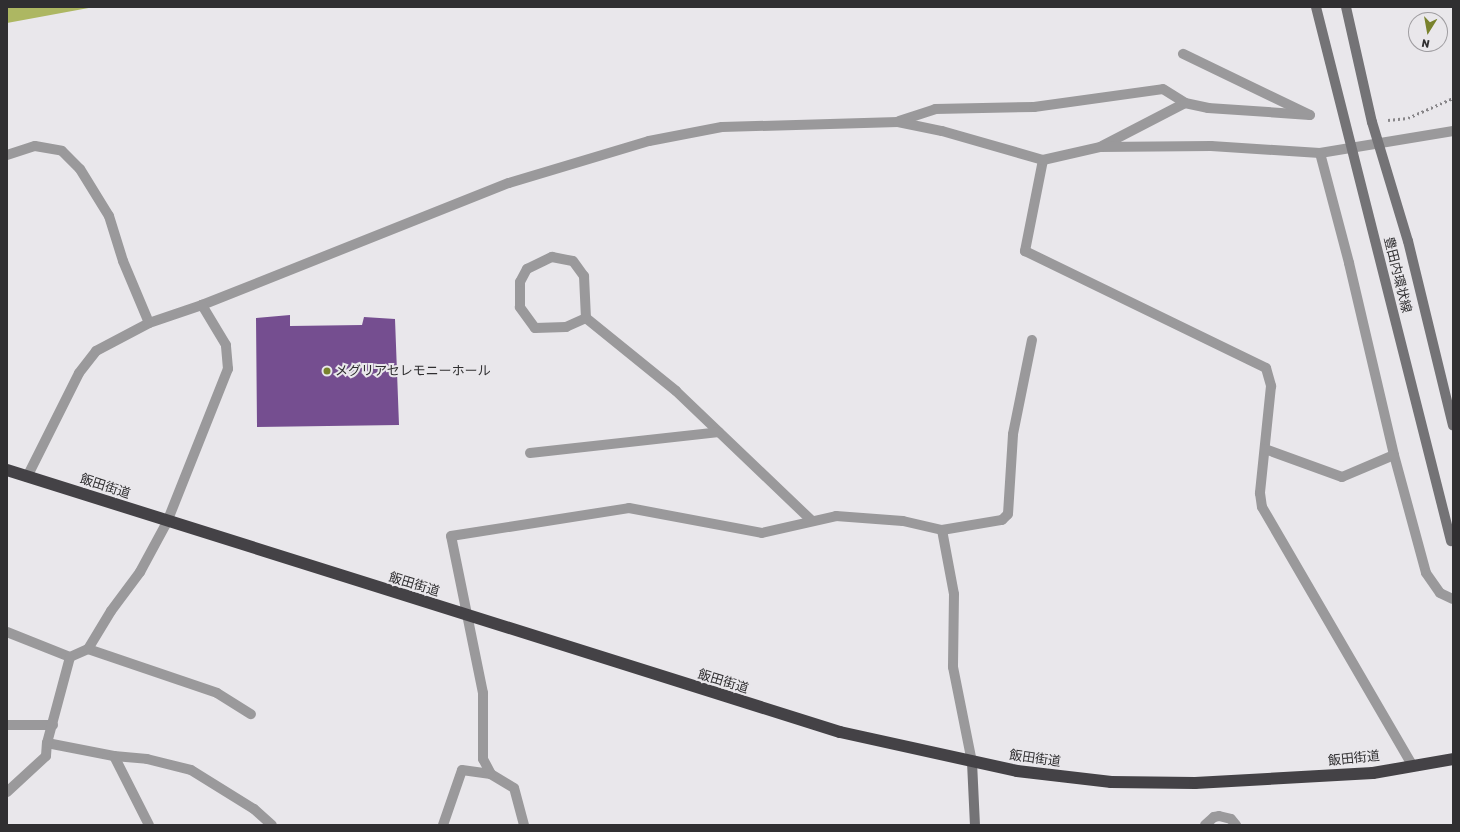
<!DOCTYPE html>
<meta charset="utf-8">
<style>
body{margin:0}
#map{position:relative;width:1460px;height:832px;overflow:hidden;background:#e9e7eb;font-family:Rubik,"Noto Sans JP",sans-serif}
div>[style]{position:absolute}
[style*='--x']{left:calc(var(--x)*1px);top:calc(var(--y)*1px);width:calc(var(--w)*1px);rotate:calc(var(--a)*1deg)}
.water>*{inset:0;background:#adb762}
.building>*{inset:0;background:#754e90}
.path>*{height:2.5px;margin-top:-1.25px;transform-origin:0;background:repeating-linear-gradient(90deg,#888689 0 2px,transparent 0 5px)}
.lane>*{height:10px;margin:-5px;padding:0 5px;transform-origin:5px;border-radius:5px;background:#9a999b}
.street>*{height:10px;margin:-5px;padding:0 5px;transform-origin:5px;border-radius:5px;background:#9a999b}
.secondary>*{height:10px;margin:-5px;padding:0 5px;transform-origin:5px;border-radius:5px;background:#747376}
.highway>*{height:12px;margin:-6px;padding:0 6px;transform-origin:6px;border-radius:6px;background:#444246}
.secondary-bridge>*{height:10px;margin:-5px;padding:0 5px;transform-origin:5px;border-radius:5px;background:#747376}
.dots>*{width:11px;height:11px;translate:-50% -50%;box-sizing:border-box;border:2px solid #e9e7eb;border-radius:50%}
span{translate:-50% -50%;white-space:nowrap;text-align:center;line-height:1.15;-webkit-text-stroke:4px #e9e7eb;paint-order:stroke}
.street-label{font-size:13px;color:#302f31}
.poi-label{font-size:13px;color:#302f31}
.left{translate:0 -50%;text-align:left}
.frame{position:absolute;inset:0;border:8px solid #302f31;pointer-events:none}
.north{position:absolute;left:1408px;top:12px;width:40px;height:40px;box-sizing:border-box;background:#e9e7eb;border:1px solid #9f9da1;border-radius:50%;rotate:191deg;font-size:11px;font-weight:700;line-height:16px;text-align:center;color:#302f31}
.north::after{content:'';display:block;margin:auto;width:14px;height:18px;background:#79822d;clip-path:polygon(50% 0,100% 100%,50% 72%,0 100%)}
</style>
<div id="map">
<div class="water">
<div style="clip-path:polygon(7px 7px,94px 7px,7px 23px)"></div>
</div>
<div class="building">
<div style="clip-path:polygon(290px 315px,290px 326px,362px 325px,364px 317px,395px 319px,399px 425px,257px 427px,256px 318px)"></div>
</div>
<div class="path">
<div style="--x:1388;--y:120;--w:20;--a:-6"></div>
<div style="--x:1408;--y:118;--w:49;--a:-24"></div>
</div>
<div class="lane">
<div style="--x:7;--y:632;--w:68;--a:21.6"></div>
<div style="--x:7;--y:725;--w:46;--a:0"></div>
<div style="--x:1205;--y:825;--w:12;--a:-42"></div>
<div style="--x:1214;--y:817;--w:5;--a:-11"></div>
<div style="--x:1219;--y:816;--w:12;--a:14"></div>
<div style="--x:1231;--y:819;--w:8;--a:50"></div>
</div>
<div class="street">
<div style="--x:899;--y:121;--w:38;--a:-18"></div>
<div style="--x:935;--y:109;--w:99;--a:-1.2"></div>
<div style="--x:1034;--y:107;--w:130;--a:-7.9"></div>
<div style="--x:1163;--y:89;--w:26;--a:32"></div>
<div style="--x:1102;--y:146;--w:93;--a:-27.4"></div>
<div style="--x:1185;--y:103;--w:24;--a:12"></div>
<div style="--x:1208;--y:108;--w:102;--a:3.9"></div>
<div style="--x:1310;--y:115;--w:141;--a:-154.3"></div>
<div style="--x:1320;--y:153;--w:114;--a:75.2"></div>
<div style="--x:1349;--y:263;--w:197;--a:76.8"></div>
<div style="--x:1394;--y:455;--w:122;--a:74.8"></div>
<div style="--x:1426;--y:573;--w:24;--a:55"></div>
<div style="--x:1440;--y:593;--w:14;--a:25"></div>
<div style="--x:7;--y:155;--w:29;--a:-18"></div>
<div style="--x:35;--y:146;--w:27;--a:10"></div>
<div style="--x:62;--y:151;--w:25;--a:45"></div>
<div style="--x:80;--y:169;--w:55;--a:58.3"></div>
<div style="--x:109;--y:216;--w:47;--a:72.7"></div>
<div style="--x:123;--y:261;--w:67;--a:67.2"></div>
<div style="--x:1043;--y:160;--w:93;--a:101.2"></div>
<div style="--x:1025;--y:251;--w:268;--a:25.9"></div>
<div style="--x:1266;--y:368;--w:19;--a:74"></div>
<div style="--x:1271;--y:386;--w:108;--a:95.9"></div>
<div style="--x:1260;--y:493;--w:14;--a:82"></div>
<div style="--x:1262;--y:507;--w:298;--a:59.8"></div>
<div style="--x:586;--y:318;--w:22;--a:156"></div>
<div style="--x:566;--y:327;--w:31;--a:178"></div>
<div style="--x:535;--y:328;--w:26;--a:-126"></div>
<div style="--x:520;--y:307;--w:25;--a:-90"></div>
<div style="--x:520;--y:282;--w:15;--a:-62"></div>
<div style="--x:527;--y:269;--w:28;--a:-26"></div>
<div style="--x:552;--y:257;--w:21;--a:11"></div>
<div style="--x:573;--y:261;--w:19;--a:54"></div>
<div style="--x:584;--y:276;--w:42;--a:87.3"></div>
<div style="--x:586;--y:318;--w:116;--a:39"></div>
<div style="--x:676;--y:391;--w:187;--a:43.7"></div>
<div style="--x:1265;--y:449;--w:82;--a:20"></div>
<div style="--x:1342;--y:477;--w:56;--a:-22.9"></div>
<div style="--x:530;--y:453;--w:190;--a:-6.3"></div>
<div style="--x:27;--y:477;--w:116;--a:-63.4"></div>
<div style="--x:79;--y:373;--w:28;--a:-52"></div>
<div style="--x:96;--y:351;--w:60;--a:-27.8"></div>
<div style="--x:149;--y:323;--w:56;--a:-18.8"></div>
<div style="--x:202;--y:305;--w:330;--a:-21.7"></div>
<div style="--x:509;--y:183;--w:146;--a:-16.7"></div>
<div style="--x:649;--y:141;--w:74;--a:-10.9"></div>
<div style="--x:722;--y:127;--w:176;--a:-1.6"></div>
<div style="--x:898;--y:122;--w:45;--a:11.6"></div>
<div style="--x:942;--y:131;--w:105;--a:16"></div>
<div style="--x:1043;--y:160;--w:58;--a:-12.8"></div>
<div style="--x:1100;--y:147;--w:111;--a:-0.5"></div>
<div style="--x:1211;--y:146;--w:109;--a:3.7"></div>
<div style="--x:1320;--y:153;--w:135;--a:-9.4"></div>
<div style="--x:942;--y:530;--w:65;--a:79.4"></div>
<div style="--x:954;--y:594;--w:73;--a:90.8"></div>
<div style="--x:953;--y:667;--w:97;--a:78.7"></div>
<div style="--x:88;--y:649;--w:136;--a:18.8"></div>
<div style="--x:217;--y:693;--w:40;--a:32"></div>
<div style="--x:47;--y:743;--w:68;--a:11"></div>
<div style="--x:114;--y:756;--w:33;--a:5"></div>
<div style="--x:147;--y:759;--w:45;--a:14"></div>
<div style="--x:191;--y:770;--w:74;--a:31.8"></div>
<div style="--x:254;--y:809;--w:24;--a:42"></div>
<div style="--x:114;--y:756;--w:77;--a:63.1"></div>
<div style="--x:7;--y:792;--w:53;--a:-42.7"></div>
<div style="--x:46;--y:756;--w:13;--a:-86"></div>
<div style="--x:47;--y:743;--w:89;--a:-75"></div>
<div style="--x:70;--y:657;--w:20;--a:-24"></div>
<div style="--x:88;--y:649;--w:44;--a:-58.8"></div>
<div style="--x:111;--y:611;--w:49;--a:-53.4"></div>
<div style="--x:140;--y:572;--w:57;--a:-61.6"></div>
<div style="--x:167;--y:522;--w:165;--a:-68.3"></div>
<div style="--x:228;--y:369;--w:24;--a:-95"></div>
<div style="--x:226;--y:345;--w:47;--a:-121"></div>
<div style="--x:443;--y:825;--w:58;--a:-70.9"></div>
<div style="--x:462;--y:770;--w:29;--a:8"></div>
<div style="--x:524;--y:825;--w:38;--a:-105"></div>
<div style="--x:514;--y:788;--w:27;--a:-149"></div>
<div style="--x:491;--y:774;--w:17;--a:-118"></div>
<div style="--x:483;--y:759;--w:66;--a:-90"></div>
<div style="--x:483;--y:693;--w:160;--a:-101.5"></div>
<div style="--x:451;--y:536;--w:180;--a:-8.9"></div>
<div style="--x:629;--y:508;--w:135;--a:10.6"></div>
<div style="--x:762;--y:533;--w:76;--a:-12.9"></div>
<div style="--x:836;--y:516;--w:67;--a:4.3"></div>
<div style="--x:903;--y:521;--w:40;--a:13"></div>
<div style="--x:942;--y:530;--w:61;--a:-9.5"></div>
<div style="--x:1002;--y:520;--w:8;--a:-45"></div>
<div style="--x:1008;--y:514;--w:80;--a:-86.4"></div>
<div style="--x:1013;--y:434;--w:96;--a:-78.6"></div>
</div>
<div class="secondary">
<div style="--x:972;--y:762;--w:63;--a:87.3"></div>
</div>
<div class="highway">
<div style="--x:7;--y:470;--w:873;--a:17.46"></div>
<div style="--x:840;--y:732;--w:181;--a:12.4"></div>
<div style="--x:1017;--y:771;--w:95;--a:6.7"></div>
<div style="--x:1111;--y:782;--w:84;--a:0.7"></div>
<div style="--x:1195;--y:783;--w:178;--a:-3.2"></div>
<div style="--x:1373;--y:773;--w:81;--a:-9.9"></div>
</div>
<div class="secondary-bridge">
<div style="--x:1316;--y:7;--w:551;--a:75.81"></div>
<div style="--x:1346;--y:7;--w:118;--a:77.3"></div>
<div style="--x:1372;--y:122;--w:124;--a:73.2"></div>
<div style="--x:1408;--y:241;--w:190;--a:76.3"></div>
</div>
<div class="dots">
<div style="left:327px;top:371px;background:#79822d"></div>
</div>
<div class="street-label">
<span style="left:1397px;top:275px;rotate:76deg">豊田内環状線</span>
<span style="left:105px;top:487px;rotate:18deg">飯田街道</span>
<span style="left:414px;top:585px;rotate:17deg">飯田街道</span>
<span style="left:723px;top:682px;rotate:17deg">飯田街道</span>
<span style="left:1035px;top:759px;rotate:8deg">飯田街道</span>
<span style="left:1354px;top:759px;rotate:-6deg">飯田街道</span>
</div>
<div class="poi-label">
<span class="left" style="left:335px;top:371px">メグリアセレモニーホール</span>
</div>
<div class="frame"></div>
<div class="north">N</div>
</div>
